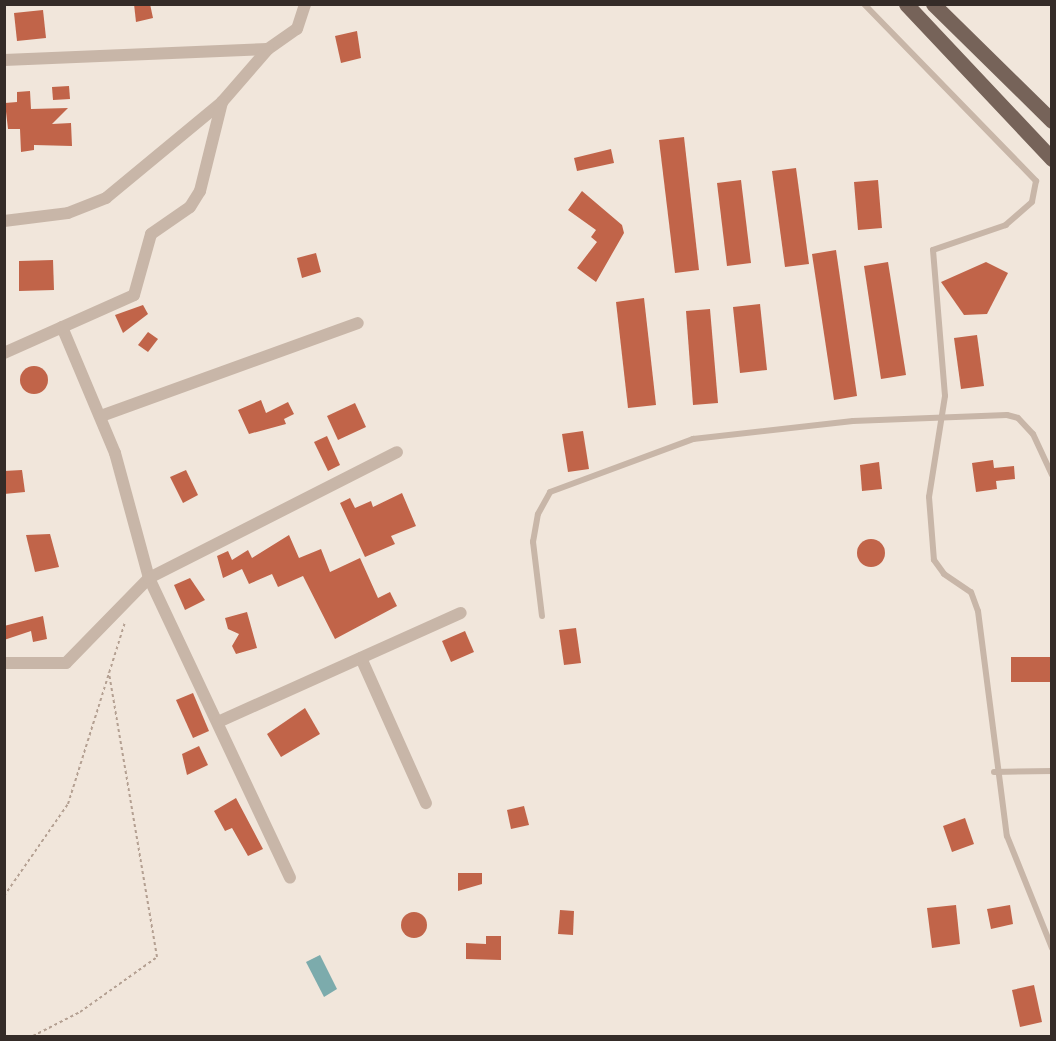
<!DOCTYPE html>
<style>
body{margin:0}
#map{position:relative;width:1056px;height:1041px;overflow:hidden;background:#f1e6db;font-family:"Titillium Web",sans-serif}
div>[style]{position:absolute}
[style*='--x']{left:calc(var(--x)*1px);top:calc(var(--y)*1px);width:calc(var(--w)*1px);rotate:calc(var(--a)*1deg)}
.water>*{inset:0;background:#7cabac}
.building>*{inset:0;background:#c16449}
.round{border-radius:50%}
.path>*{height:2px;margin-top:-1px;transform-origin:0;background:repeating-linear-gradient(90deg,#b4a092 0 3px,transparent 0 6px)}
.lane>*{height:6px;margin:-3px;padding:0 3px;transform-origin:3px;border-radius:3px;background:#c8b6a8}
.street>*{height:12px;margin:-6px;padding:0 6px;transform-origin:6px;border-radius:6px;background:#c8b6a8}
.primary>*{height:15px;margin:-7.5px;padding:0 7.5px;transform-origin:7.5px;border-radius:7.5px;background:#766359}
span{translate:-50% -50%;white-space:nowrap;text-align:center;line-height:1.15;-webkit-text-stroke:5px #f9f0e7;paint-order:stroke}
.frame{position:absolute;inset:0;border:6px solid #352c28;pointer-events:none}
</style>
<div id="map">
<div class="water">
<div style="clip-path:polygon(320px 955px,337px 989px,324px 997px,306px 962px)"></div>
</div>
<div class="building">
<div style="clip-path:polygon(134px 4px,150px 4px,153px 18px,136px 22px)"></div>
<div style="clip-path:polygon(43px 10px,46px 38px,17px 41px,14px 13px)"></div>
<div style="clip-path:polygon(357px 31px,361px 58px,341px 63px,335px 36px)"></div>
<div style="clip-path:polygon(69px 86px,70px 99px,53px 100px,52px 87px)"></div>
<div style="clip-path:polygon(30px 91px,31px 109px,68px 108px,52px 124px,71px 123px,72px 146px,34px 145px,34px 150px,21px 152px,20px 129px,8px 129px,5px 103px,17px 102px,17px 92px)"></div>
<div style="clip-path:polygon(684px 137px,699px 270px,675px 273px,659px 140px)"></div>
<div style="clip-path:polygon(611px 149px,614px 163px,577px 171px,574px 158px)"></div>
<div style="clip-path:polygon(796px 168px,809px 264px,785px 267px,772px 171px)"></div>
<div style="clip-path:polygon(741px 180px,751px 263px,727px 266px,717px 183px)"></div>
<div style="clip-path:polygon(878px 180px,882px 228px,858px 230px,854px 182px)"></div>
<div style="clip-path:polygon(582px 191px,622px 225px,624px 233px,596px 282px,577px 268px,597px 242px,591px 237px,596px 230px,568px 210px)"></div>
<div style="clip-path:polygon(836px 250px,857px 396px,834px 400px,812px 254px)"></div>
<div style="clip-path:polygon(316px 253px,321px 272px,302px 278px,297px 258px)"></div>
<div style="clip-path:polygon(53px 260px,54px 290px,19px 291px,19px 261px)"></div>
<div style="clip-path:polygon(888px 262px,906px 375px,881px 379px,864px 266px)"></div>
<div style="clip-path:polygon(986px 262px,1008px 273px,987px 314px,964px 315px,941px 282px)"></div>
<div style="clip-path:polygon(644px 298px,656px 405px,628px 408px,616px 302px)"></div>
<div style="clip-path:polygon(760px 304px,767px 370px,740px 373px,733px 307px)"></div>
<div style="clip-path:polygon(143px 305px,148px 314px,123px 333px,115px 315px)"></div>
<div style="clip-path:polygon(710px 309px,718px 403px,693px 405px,686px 311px)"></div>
<div style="clip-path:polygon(148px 332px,158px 339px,148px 352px,138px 345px)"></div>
<div style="clip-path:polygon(977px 335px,984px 386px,961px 389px,954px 338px)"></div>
<div class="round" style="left:20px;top:366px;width:28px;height:28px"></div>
<div style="clip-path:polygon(261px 400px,266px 413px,288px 402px,294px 414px,284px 419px,286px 424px,249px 434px,238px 410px)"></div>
<div style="clip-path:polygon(355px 403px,366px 427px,338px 440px,327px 416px)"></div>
<div style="clip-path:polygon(583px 431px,589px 469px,568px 472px,562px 434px)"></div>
<div style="clip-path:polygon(327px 436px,340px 465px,328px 471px,314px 442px)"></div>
<div style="clip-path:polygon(993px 460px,994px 468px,1014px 466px,1015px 479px,996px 481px,997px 489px,976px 492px,972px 463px)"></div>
<div style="clip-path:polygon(879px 462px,882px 489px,862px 491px,860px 465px)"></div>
<div style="clip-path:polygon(22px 470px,25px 492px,4px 494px,4px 471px)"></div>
<div style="clip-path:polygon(186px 470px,198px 495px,183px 503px,170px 477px)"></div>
<div style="clip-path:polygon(402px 493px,416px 526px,391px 536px,395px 544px,365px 557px,340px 503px,350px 498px,355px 508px,371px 501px,373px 507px)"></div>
<div style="clip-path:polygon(50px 534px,59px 567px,35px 572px,26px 535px)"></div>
<div style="clip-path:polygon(289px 535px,299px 558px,321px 549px,330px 572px,360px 558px,378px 598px,390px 592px,397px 606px,335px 639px,303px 576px,278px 587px,272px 574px,249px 584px,242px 569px,223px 578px,217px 556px,228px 551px,232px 560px,248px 550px,252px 558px)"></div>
<div class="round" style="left:857px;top:539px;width:28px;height:28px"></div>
<div style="clip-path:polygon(190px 578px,205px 600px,185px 610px,174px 585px)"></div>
<div style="clip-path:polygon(247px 612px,257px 648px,236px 654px,232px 646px,239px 634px,228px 629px,225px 618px)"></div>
<div style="clip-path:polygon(43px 616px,47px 639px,33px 642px,31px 631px,4px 640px,4px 626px)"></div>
<div style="clip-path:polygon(576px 628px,581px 663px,564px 665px,559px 630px)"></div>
<div style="clip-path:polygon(465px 631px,474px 652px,451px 662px,442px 641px)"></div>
<div style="clip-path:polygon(1011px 657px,1052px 657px,1052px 682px,1011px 682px)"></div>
<div style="clip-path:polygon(193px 693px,209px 731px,193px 738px,176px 700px)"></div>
<div style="clip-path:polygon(305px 708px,320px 734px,281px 757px,267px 734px)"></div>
<div style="clip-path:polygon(199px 746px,208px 765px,187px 775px,182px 754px)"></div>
<div style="clip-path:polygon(236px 798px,263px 849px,248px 856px,232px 828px,225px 831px,214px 811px)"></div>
<div style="clip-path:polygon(524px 806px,529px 825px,511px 829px,507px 810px)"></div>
<div style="clip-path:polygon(965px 818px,974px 844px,952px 852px,943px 826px)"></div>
<div style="clip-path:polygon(458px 873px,482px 873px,482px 884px,458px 891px)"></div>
<div style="clip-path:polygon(956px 905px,960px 944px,932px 948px,927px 908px)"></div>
<div style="clip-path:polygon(1010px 905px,1013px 924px,991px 929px,987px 909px)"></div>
<div style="clip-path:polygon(560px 910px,574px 911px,573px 935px,558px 934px)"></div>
<div class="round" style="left:401px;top:912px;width:26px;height:26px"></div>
<div style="clip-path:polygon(486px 936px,501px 936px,501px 960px,466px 959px,466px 943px,486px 944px)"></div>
<div style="clip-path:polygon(1034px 985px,1042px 1022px,1020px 1027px,1012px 990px)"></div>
</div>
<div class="path">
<div style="--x:4;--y:896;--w:112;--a:-55.2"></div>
<div style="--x:68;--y:804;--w:191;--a:-72.6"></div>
<div style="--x:33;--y:1036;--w:53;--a:-27.1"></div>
<div style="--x:80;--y:1012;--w:95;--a:-35.5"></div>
<div style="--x:157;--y:957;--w:289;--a:-99.6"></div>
</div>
<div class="lane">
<div style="--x:864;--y:4;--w:247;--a:45.8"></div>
<div style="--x:1036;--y:181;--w:21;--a:101"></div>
<div style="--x:1032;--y:202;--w:35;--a:139"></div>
<div style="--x:1006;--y:225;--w:77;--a:161.1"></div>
<div style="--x:933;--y:250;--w:146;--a:85.3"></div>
<div style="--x:945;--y:396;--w:102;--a:99"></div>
<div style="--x:929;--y:497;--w:63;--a:85.5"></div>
<div style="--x:934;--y:560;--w:17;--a:54"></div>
<div style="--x:944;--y:574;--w:32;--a:34"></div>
<div style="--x:971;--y:592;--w:20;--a:70"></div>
<div style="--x:978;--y:611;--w:227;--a:82.7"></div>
<div style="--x:1007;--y:836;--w:121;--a:68.1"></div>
<div style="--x:542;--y:616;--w:75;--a:-96.9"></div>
<div style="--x:533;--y:542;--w:28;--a:-80"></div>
<div style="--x:538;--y:514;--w:25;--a:-61"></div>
<div style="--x:550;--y:492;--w:153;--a:-20.3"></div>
<div style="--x:693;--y:439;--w:161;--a:-6.4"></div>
<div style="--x:853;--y:421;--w:154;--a:-2.2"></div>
<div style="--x:1007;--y:415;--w:11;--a:15"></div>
<div style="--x:1018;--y:418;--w:22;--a:47"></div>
<div style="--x:1033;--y:434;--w:45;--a:65.1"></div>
<div style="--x:994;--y:772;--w:58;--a:-1"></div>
</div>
<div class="street">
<div style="--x:4;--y:60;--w:264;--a:-2.4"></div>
<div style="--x:268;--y:49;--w:35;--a:-35"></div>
<div style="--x:297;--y:29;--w:26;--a:-72"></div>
<div style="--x:4;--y:221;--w:64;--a:-7.1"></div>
<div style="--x:68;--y:213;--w:41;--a:-21.5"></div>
<div style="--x:106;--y:198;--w:151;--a:-39.6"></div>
<div style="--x:222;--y:102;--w:70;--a:-49"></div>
<div style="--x:62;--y:327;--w:137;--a:67.2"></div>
<div style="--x:115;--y:453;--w:130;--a:74.8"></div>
<div style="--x:149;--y:578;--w:331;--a:64.8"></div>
<div style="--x:4;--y:353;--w:142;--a:-24"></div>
<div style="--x:134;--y:295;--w:63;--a:-74.4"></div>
<div style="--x:151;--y:234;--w:47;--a:-34.7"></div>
<div style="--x:190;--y:207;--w:19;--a:-58"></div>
<div style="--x:200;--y:191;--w:92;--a:-76.1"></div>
<div style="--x:101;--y:416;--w:273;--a:-19.9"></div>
<div style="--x:361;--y:658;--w:159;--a:65.9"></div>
<div style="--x:4;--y:663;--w:62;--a:0"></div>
<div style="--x:66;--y:663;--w:119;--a:-45.7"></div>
<div style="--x:149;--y:578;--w:278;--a:-26.9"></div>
<div style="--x:218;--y:722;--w:266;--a:-24.2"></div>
</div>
<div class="primary">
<div style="--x:906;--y:4;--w:213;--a:46.7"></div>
<div style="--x:933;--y:4;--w:167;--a:44.5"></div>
</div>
<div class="frame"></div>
</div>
